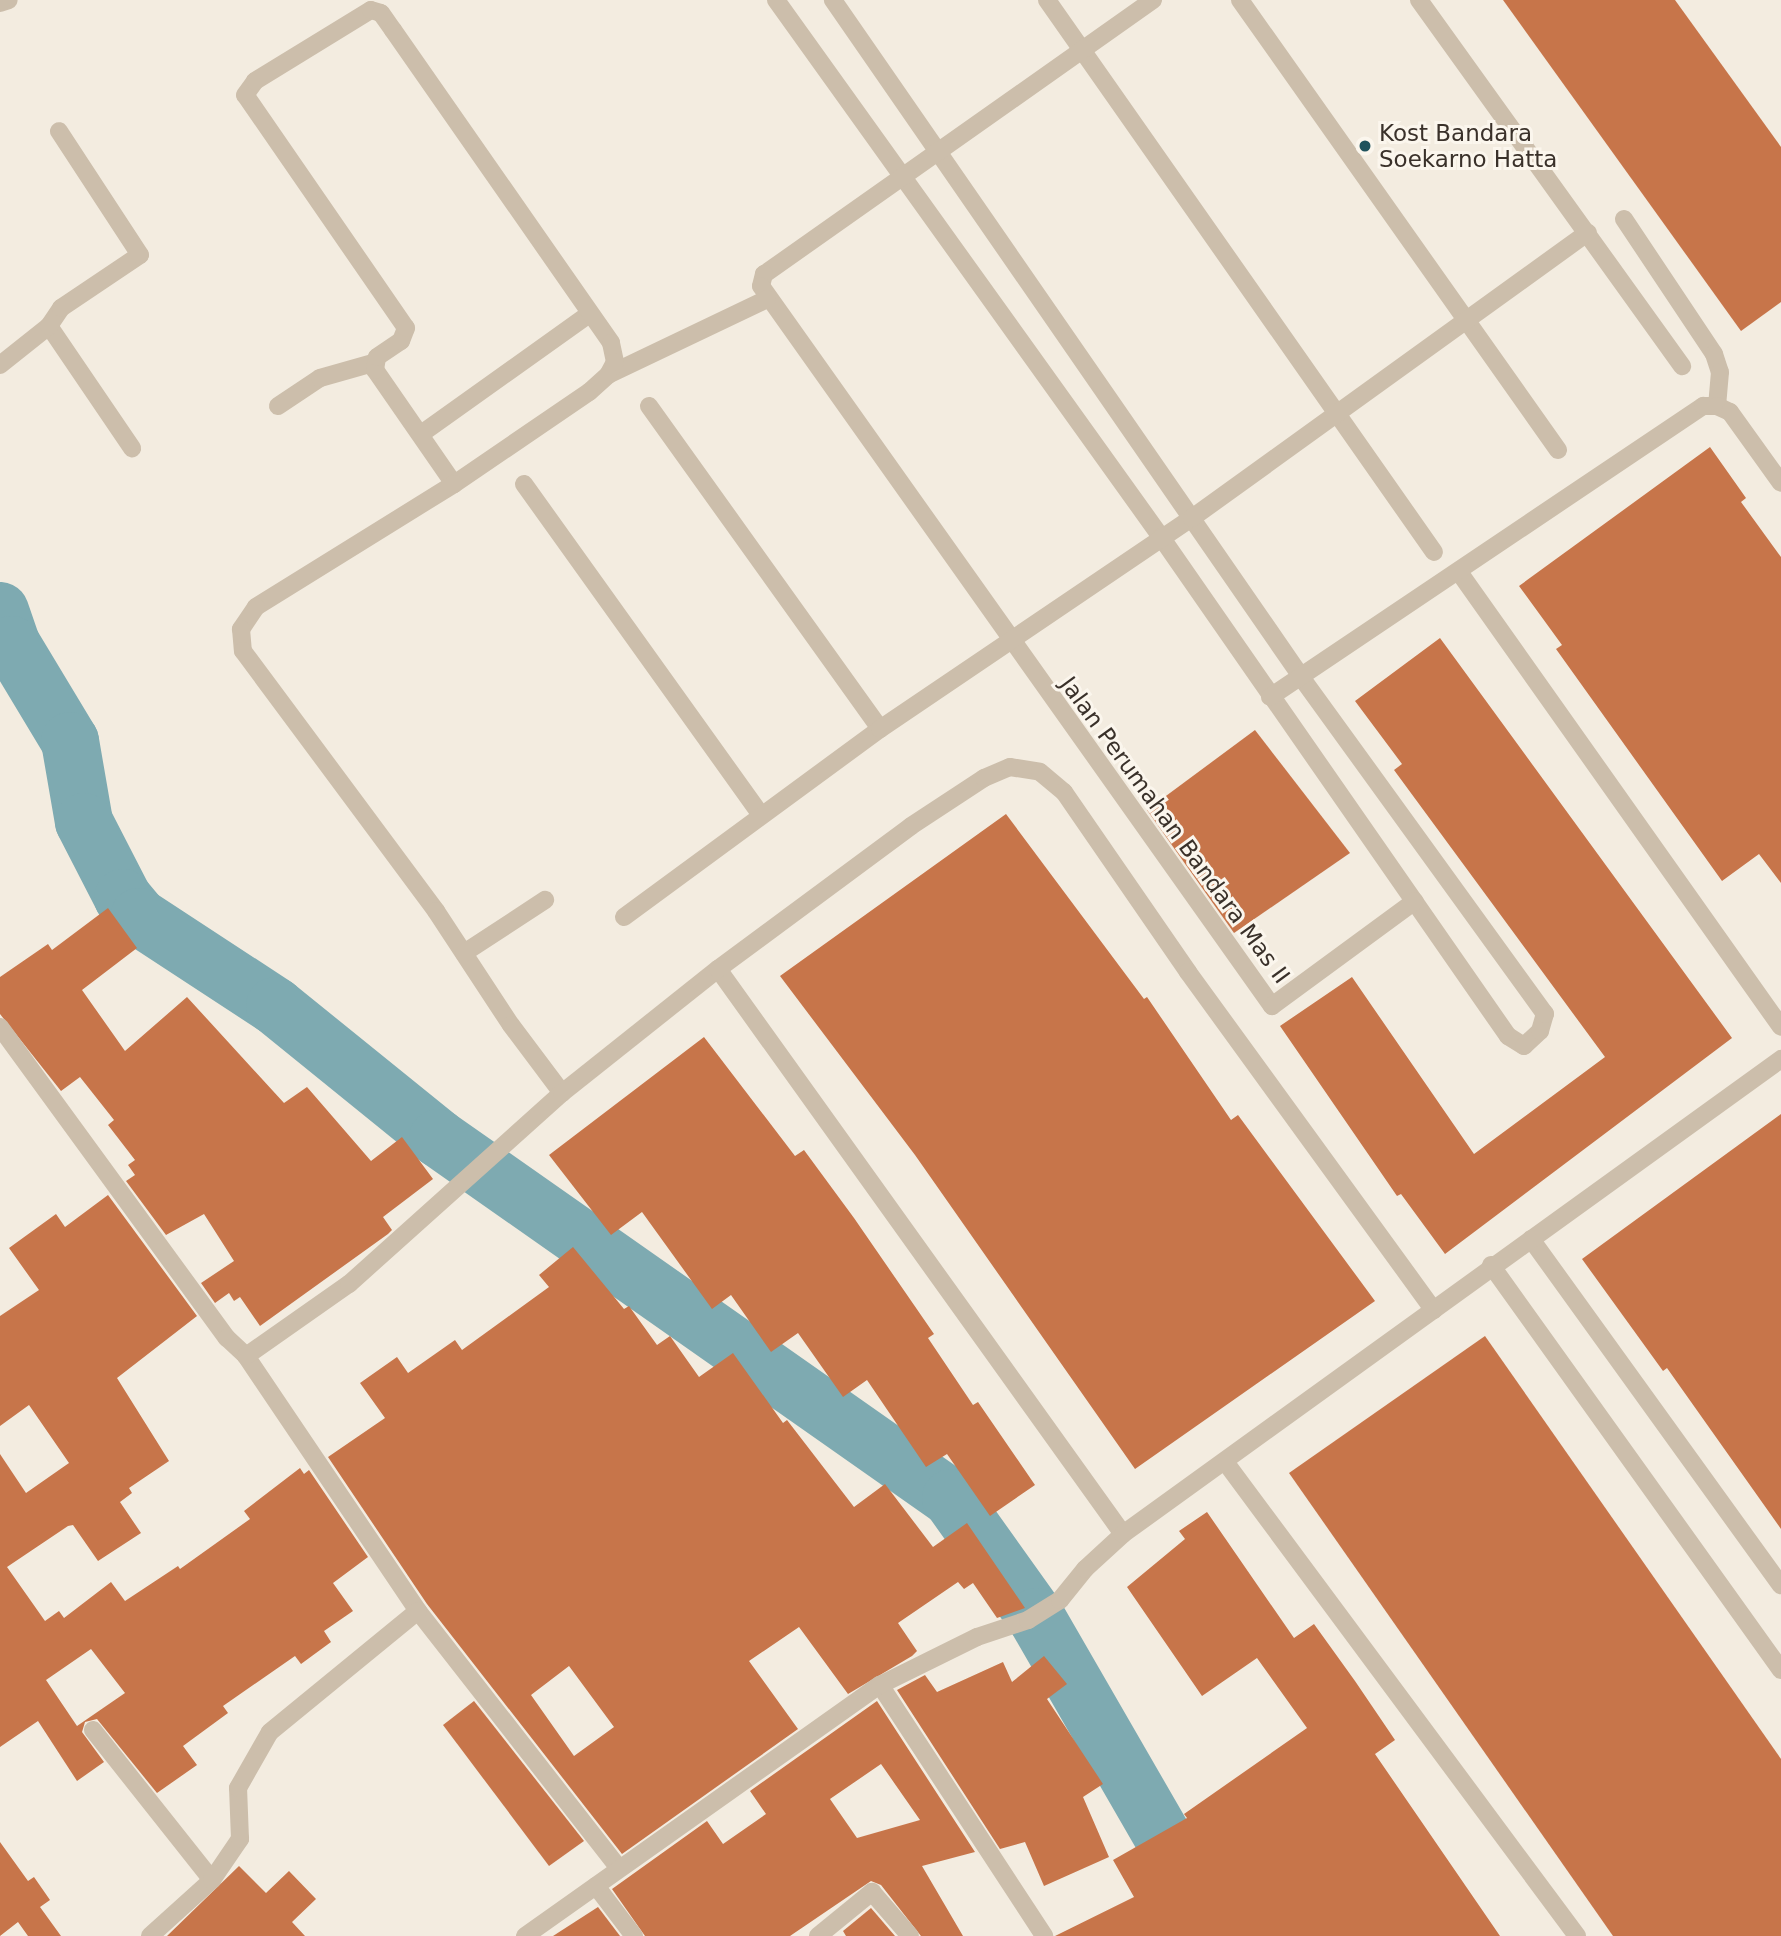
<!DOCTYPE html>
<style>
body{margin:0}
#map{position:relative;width:1781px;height:1936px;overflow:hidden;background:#f3ece0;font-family:"DejaVu Sans",sans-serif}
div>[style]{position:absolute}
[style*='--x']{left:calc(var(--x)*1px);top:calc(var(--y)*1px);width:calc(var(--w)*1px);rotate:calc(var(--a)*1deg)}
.river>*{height:58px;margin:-29px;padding:0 29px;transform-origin:29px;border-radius:29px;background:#7eaab1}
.building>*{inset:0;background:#c7754a}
.minor>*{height:18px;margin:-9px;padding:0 9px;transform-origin:9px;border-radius:9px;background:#ccbeab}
.dots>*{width:19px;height:19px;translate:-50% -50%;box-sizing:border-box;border:4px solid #fbf6ed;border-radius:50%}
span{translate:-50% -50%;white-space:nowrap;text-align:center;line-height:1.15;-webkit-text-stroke:6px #fbf6ed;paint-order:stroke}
.poi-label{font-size:23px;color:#3a312a}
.left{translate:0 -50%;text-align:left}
.street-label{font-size:23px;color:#3a312a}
</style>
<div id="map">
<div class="river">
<div style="--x:0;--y:611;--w:36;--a:71"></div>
<div style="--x:12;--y:645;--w:112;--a:58.9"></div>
<div style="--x:70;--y:741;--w:82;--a:80.2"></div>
<div style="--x:84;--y:822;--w:85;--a:62.8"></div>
<div style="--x:123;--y:898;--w:25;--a:50"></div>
<div style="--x:139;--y:917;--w:163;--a:33.2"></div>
<div style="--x:275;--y:1006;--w:210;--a:39"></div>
<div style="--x:438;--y:1138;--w:627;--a:35.06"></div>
<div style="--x:951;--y:1498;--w:146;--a:54.5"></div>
<div style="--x:1036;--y:1617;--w:368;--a:60"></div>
</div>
<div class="building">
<div style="clip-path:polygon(1503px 0,1675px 0,1781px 147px,1781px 302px,1741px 331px)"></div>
<div style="clip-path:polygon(1710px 447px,1746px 498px,1741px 502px,1781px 557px,1781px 883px,1759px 854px,1722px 881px,1556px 649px,1562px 645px,1519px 586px)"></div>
<div style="clip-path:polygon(1440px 638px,1732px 1038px,1445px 1254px,1401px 1194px,1397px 1196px,1280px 1026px,1352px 977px,1474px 1154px,1605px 1057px,1394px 770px,1402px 764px,1355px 701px)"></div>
<div style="clip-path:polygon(1255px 730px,1350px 853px,1234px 933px,1147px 810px)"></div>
<div style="clip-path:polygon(1006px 814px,1144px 999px,1147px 997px,1231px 1120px,1238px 1115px,1375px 1301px,1135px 1469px,915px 1155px,780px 976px)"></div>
<div style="clip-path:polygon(108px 908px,137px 948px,82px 990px,125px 1051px,187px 997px,284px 1103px,307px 1087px,371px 1161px,402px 1137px,433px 1179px,383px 1217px,392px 1230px,388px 1234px,260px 1326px,240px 1297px,234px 1301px,229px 1293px,215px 1303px,201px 1283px,234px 1261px,204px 1214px,166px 1235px,126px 1181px,135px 1175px,128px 1165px,135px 1160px,108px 1125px,114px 1120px,80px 1077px,61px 1091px,0 1014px,0 977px,48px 944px,52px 950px)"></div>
<div style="clip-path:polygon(704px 1037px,795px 1156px,804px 1150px,854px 1218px,934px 1334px,928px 1338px,973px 1405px,978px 1402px,1035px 1485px,990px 1516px,947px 1454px,926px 1467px,867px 1380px,843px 1397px,798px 1333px,771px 1352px,731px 1295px,712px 1309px,642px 1212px,611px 1235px,549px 1155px)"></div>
<div style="clip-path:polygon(1781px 1114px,1781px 1529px,1667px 1368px,1663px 1371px,1582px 1259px)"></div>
<div style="clip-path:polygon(evenodd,108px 1195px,197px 1316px,117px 1378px,169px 1461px,129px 1488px,132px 1493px,120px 1502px,141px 1533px,98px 1561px,73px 1525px,68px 1526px,7px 1567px,45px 1621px,59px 1611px,64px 1618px,111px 1582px,125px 1601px,178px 1566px,180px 1569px,250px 1519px,244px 1511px,300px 1468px,304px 1474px,309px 1470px,368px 1557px,333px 1583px,353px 1611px,324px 1631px,331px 1642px,301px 1664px,295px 1656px,223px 1706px,228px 1713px,183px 1746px,197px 1765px,157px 1793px,97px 1719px,85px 1722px,82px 1732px,104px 1762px,77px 1781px,38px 1721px,0 1747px,0 1454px,26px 1493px,69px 1463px,29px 1405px,0 1426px,0 1316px,39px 1290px,9px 1248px,56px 1214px,65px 1227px,108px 1195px,91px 1649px,125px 1693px,77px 1726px,46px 1680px,91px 1649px)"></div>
<div style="clip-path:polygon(evenodd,573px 1247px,624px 1309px,629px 1306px,657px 1345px,670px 1336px,699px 1377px,733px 1353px,783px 1423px,787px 1420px,854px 1507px,885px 1484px,933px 1547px,967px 1523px,1025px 1608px,997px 1618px,973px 1583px,964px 1589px,958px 1582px,898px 1623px,917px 1651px,912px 1656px,848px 1694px,799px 1627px,749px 1661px,798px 1729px,622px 1854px,427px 1604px,328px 1457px,385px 1418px,360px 1383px,397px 1357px,408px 1373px,455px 1340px,462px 1350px,549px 1287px,539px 1275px,573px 1247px,569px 1666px,614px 1727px,574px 1756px,531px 1695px,569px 1666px)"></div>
<div style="clip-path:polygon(1485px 1336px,1781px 1759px,1781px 1936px,1613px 1936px,1289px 1473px)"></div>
<div style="clip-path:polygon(1207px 1512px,1294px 1638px,1314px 1624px,1355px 1681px,1395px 1740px,1375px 1754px,1500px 1936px,1055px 1936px,1134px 1897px,1113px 1860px,1187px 1818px,1184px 1814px,1307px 1728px,1257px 1658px,1202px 1696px,1127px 1587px,1185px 1539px,1179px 1531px)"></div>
<div style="clip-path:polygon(1044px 1656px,1067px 1684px,1047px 1699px,1103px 1784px,1083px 1797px,1109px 1857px,1044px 1886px,1025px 1842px,1000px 1849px,897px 1690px,925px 1675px,937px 1692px,1003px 1662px,1012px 1682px)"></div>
<div style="clip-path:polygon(474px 1701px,584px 1841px,549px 1866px,443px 1725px)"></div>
<div style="clip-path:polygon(evenodd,877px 1701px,975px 1852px,922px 1866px,963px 1936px,921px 1936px,881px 1885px,871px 1881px,790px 1936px,645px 1936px,612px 1889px,707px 1821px,723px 1844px,766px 1814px,750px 1791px,877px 1701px,881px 1764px,920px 1820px,857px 1838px,830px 1799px,881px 1764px)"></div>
<div style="clip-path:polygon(0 1842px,28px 1881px,34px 1877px,50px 1900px,40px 1907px,61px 1936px,28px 1936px,18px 1922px,0 1936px)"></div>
<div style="clip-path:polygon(239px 1866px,266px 1893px,289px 1871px,316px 1899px,292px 1922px,305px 1936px,167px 1936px)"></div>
<div style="clip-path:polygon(598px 1907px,620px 1936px,553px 1936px)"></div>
<div style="clip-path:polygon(871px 1908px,895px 1936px,846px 1936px,843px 1931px)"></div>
</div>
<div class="minor">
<div style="--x:776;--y:0;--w:661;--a:54.36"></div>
<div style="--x:1161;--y:537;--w:608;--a:55.19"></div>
<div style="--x:1508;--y:1036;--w:19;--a:32"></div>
<div style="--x:1524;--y:1046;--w:22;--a:-43"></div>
<div style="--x:1540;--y:1031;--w:18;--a:-74"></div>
<div style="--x:1545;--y:1014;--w:418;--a:-125.9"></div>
<div style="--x:1300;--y:675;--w:821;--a:-124.68"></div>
<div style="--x:1047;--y:0;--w:674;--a:54.97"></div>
<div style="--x:1153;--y:0;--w:476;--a:144.8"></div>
<div style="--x:764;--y:274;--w:12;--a:104"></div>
<div style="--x:761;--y:286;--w:883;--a:54.64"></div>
<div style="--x:1272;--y:1006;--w:177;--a:-36.3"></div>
<div style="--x:1240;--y:0;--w:551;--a:54.75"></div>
<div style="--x:1419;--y:0;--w:451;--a:54.3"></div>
<div style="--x:0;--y:3;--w:9;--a:-18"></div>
<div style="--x:1624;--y:219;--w:162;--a:56.3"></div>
<div style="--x:1714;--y:354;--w:19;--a:72"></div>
<div style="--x:1720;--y:372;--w:34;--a:95"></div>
<div style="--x:49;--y:326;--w:148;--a:55.8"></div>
<div style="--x:0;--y:365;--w:63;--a:-38.5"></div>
<div style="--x:49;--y:326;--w:22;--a:-56"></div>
<div style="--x:61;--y:308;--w:95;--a:-33.9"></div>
<div style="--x:140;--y:255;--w:148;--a:-123.2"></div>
<div style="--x:608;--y:375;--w:176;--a:-25.5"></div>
<div style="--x:278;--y:406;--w:50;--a:-33.7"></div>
<div style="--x:320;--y:378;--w:55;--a:-15.8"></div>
<div style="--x:649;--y:406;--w:397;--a:54.4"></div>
<div style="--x:421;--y:434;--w:206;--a:-35.5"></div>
<div style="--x:454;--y:484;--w:139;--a:-124.7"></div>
<div style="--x:375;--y:370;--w:13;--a:-81"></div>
<div style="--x:377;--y:357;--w:29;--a:-34"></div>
<div style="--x:401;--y:341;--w:14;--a:-69"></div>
<div style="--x:406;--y:328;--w:283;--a:-124.6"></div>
<div style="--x:245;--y:95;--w:17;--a:-54"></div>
<div style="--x:255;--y:81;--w:136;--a:-31.5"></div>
<div style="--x:371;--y:10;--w:10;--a:17"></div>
<div style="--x:381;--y:13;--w:21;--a:55"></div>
<div style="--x:393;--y:30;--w:381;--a:55.1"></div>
<div style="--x:611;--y:343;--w:19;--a:78"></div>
<div style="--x:615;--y:362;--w:15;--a:118"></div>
<div style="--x:608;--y:375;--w:25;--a:138"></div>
<div style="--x:589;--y:392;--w:163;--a:145.7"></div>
<div style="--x:454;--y:484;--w:233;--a:148.2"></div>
<div style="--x:256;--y:607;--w:27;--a:124"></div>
<div style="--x:241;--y:629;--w:22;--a:85"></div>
<div style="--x:243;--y:651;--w:324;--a:53.4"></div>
<div style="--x:436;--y:911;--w:136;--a:56.7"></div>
<div style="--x:511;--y:1025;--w:85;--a:53.1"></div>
<div style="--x:524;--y:484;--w:407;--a:54.4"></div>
<div style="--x:1459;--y:572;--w:557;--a:54.71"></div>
<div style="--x:1270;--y:697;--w:522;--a:-33.9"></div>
<div style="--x:1703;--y:406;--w:14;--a:0"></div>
<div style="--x:1717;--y:406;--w:14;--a:25"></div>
<div style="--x:1730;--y:412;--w:87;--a:54.3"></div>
<div style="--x:624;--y:917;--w:318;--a:-36.3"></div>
<div style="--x:880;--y:729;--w:377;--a:-34.1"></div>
<div style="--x:1192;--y:518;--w:488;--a:-35.8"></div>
<div style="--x:464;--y:953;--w:97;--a:-33.2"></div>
<div style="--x:718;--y:969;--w:695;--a:54.37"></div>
<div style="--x:0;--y:1027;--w:385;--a:53.9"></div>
<div style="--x:227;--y:1338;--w:26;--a:43"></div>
<div style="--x:246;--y:1356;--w:308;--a:56"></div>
<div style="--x:418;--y:1611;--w:325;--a:52"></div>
<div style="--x:1531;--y:1239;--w:427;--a:54.2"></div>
<div style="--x:1491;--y:1265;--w:498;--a:54.4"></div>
<div style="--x:246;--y:1356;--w:126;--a:-35"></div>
<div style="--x:349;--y:1284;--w:286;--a:-41.9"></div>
<div style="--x:562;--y:1093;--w:199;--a:-38.5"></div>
<div style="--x:718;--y:969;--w:240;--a:-36.5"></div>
<div style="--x:911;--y:826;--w:87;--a:-33.3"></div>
<div style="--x:984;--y:778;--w:28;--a:-23"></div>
<div style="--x:1010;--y:767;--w:30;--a:9"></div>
<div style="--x:1040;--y:772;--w:31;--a:40"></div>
<div style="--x:1064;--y:792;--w:219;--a:55.4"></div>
<div style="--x:1188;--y:972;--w:418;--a:54"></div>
<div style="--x:1226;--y:1463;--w:589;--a:53.42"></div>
<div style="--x:880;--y:1685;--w:300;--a:56.8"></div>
<div style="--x:93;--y:1730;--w:191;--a:51.6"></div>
<div style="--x:596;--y:1886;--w:63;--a:52.8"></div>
<div style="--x:150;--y:1936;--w:84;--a:-42.1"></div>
<div style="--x:212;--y:1880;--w:50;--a:-55.7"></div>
<div style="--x:240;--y:1839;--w:51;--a:-92.2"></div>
<div style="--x:238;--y:1788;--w:64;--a:-60.3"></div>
<div style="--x:270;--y:1732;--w:191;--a:-39.3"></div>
<div style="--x:525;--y:1936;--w:435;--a:-35.3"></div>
<div style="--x:880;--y:1685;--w:108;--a:-26.3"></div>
<div style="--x:977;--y:1637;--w:54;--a:-18.4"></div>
<div style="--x:1028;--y:1620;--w:38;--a:-32"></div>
<div style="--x:1060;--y:1600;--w:40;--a:-51"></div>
<div style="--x:1085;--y:1569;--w:52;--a:-42.6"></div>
<div style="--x:1123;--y:1534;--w:812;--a:-35.82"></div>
<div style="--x:818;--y:1936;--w:70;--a:-39.2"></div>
<div style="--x:872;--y:1892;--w:58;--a:49.2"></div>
</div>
<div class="dots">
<div style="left:1365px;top:146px;background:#1f525c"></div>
</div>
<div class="poi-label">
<span class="left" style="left:1379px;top:146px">Kost Bandara<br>Soekarno Hatta</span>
</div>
<div class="street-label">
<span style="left:1175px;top:830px;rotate:54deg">Jalan Perumahan Bandara Mas II</span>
</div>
</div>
